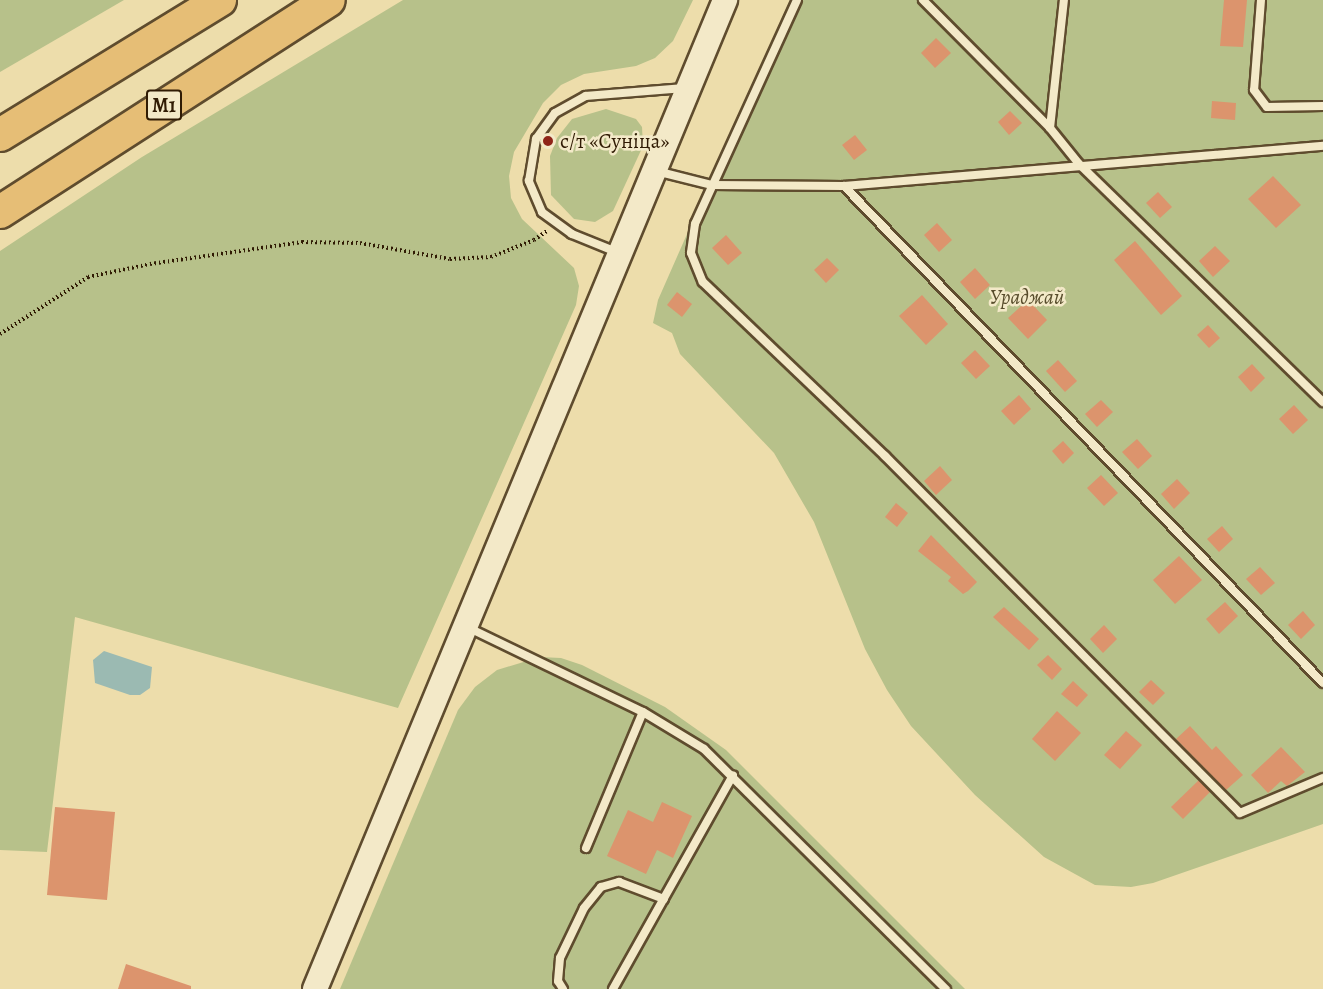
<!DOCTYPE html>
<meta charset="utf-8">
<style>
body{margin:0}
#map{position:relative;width:1323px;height:989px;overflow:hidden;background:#edddab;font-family:Alegreya,serif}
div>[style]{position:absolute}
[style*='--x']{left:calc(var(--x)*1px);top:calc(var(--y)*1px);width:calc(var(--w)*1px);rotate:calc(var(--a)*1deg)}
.green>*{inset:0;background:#b7c18a}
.water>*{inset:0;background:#9bbab2}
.building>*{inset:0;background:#dc946d}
.path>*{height:4px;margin-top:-2px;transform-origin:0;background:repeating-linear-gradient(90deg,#301b04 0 1.5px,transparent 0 4.5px)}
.roads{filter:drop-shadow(2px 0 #5f4c2e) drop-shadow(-2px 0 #5f4c2e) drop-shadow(0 2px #5f4c2e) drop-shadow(0 -2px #5f4c2e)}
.lane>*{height:8px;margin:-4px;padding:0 4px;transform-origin:4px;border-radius:4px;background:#f3e9c8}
.secondary>*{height:24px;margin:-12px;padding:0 12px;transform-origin:12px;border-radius:12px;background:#f3e9c8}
.highway>*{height:32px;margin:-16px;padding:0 16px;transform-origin:16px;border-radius:16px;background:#e6be76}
.dots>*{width:16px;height:16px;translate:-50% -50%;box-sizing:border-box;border:3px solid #f3e9c8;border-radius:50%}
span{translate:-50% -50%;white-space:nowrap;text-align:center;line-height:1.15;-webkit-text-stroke:5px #f3e9c8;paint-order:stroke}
.shield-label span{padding:2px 4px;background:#f3e9c8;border:2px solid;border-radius:4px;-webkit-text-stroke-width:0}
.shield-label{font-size:20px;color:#301b04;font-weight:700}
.poi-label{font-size:21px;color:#301b04}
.left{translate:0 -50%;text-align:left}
.park-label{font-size:21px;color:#584d2c;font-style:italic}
</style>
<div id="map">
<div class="green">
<div style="clip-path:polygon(0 0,124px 0,0 72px)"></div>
<div style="clip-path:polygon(403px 0,693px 0,673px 41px,655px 58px,636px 66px,584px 74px,561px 85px,543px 103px,514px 152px,509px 176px,511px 198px,522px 219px,574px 268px,579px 286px,576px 305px,398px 708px,75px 617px,47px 852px,0 850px,0 251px,142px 157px)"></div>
<div style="clip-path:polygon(790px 0,1323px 0,1323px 824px,1153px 883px,1131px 887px,1095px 885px,1044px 857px,975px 795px,911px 726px,887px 690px,865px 649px,814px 522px,774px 453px,680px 354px,672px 333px,653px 323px,658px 300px)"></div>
<div style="clip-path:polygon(606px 109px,636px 119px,642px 127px,643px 146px,613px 211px,595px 222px,574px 219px,551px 195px,550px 156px,557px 138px,572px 119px)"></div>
<div style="clip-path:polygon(540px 657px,561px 658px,582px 665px,665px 707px,726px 750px,965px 989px,340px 989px,458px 710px,475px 687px,497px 670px)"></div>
</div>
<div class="water">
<div style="clip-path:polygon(104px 651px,152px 667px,150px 688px,140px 695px,130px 695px,95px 683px,93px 660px)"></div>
</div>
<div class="building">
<div style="clip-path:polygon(1224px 0,1247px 0,1243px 47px,1220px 46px)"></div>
<div style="clip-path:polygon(936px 38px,951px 53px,935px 68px,921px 53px)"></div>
<div style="clip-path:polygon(1212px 101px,1236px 103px,1235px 120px,1211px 118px)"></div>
<div style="clip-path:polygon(1010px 111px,1022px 123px,1009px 135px,998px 122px)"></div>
<div style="clip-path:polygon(855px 135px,867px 150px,854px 160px,842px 145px)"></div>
<div style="clip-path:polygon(1273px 176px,1301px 205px,1276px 228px,1248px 199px)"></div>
<div style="clip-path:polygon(1158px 192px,1172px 207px,1160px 218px,1146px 203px)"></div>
<div style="clip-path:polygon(937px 223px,952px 240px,939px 252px,924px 235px)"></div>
<div style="clip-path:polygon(726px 235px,742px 253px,728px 265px,712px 248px)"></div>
<div style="clip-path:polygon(1135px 241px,1182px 296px,1161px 315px,1114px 260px)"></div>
<div style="clip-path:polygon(1215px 246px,1230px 261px,1213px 277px,1199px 261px)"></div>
<div style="clip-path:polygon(827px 258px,839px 270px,826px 283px,814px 270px)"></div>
<div style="clip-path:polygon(975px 268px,990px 285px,975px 299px,960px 282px)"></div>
<div style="clip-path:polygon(677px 292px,692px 304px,682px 317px,667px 305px)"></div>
<div style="clip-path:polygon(922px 295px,948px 324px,926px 345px,899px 316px)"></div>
<div style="clip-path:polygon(1028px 300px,1047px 320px,1028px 339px,1008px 318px)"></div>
<div style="clip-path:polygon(1208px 325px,1220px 338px,1209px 348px,1197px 335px)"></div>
<div style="clip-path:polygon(975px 350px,990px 366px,976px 379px,961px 363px)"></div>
<div style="clip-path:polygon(1058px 360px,1077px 381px,1065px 392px,1046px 371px)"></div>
<div style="clip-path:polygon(1252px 364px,1265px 378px,1251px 392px,1238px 377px)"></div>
<div style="clip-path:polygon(1019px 395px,1031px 409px,1014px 425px,1001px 411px)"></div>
<div style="clip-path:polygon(1101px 400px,1113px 412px,1097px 427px,1085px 414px)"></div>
<div style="clip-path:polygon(1294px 405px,1308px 420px,1293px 434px,1279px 419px)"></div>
<div style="clip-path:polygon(1137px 439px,1152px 456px,1138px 469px,1122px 452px)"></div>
<div style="clip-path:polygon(1063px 441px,1074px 453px,1063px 464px,1052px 451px)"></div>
<div style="clip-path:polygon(940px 466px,952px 480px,936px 495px,924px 481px)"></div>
<div style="clip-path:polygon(1101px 475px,1118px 493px,1104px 506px,1087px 488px)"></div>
<div style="clip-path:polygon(1177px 479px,1190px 493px,1174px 509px,1161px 494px)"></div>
<div style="clip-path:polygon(896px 503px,908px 513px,897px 527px,885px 517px)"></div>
<div style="clip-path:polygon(1222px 526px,1233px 539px,1219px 552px,1207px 539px)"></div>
<div style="clip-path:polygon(931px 535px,977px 582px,968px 591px,963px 594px,948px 581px,951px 577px,918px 551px)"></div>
<div style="clip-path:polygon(1179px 556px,1202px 580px,1175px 604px,1153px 580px)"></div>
<div style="clip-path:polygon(1260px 567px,1275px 583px,1261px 595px,1246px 579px)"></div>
<div style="clip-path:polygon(1225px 602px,1238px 616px,1219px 634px,1206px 619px)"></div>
<div style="clip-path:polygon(1004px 607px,1039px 639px,1029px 650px,993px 617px)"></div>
<div style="clip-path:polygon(1303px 611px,1315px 625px,1301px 639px,1288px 625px)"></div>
<div style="clip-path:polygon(1104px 625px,1117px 639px,1103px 653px,1090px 639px)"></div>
<div style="clip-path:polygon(1048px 655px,1062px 669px,1052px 680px,1037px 665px)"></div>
<div style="clip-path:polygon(1151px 680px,1165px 693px,1153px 705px,1139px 692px)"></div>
<div style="clip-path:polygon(1073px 681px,1088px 695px,1077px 707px,1061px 694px)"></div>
<div style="clip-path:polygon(1057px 711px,1081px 733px,1055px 761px,1032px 739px)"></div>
<div style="clip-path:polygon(1190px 726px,1212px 750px,1216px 746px,1243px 775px,1226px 790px,1176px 739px)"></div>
<div style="clip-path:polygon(1126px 731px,1142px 745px,1120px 769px,1104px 755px)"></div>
<div style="clip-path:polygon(1281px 747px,1305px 772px,1287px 786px,1281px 781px,1268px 793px,1251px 775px)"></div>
<div style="clip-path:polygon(1199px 780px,1210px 792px,1183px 819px,1171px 807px)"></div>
<div style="clip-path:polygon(662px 802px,692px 816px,673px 858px,657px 850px,646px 874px,607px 856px,628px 810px,653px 822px)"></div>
<div style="clip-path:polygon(55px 807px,115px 812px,107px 900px,47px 895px)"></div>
<div style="clip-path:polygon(126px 964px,191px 986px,191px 989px,118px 989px)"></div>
</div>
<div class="path">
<div style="--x:0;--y:334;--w:105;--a:-32.9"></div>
<div style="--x:88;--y:277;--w:63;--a:-11.8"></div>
<div style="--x:150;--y:264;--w:154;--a:-8.2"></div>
<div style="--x:302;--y:242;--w:58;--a:1"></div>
<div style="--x:360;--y:243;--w:91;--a:10.1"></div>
<div style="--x:450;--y:259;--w:41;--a:-2.8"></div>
<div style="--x:491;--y:257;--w:46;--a:-21.6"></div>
<div style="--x:534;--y:240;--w:16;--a:-35"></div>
</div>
<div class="roads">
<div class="lane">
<div style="--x:797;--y:0;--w:246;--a:114.5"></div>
<div style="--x:695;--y:224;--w:29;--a:98"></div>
<div style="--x:691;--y:253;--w:31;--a:68"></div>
<div style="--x:703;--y:282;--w:252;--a:43.7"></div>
<div style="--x:885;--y:456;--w:503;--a:45.16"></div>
<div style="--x:1240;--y:813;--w:90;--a:-22.9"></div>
<div style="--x:923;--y:0;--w:180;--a:45.2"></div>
<div style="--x:1050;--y:128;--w:46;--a:51.1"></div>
<div style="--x:1079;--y:164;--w:341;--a:44.3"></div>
<div style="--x:1261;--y:0;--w:90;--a:94.4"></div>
<div style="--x:1254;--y:90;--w:21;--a:53"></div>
<div style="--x:1267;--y:107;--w:56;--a:-1"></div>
<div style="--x:1050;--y:128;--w:129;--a:-83.8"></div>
<div style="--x:656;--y:171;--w:58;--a:14"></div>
<div style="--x:712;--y:185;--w:132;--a:0.4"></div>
<div style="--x:844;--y:186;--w:481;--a:-4.8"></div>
<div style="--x:844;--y:186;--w:690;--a:46.06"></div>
<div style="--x:619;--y:253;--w:51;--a:-158"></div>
<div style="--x:572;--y:234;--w:37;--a:-144"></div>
<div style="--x:542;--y:212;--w:34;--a:-113"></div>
<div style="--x:529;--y:181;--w:43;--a:-80.5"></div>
<div style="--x:536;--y:139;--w:32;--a:-54"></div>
<div style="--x:555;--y:113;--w:35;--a:-29"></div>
<div style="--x:586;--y:96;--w:98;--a:-4.7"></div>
<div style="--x:467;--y:627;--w:195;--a:25.8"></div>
<div style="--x:643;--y:712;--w:71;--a:31.2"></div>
<div style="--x:704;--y:749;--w:341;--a:44.8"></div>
<div style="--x:586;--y:848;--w:147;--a:-67.3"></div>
<div style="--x:563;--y:989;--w:9;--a:-122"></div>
<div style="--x:558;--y:981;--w:23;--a:-85"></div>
<div style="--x:560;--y:958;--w:55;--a:-64.4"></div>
<div style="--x:584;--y:908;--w:27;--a:-51"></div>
<div style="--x:601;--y:887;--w:19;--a:-16"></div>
<div style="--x:619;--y:882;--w:48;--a:20.7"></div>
<div style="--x:613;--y:989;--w:245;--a:-60.7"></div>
</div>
<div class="secondary">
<div style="--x:315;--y:989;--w:1071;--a:-67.48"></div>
</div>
<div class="highway">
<div style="--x:0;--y:135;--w:258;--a:-31.5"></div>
<div style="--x:0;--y:212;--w:391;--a:-32.8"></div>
</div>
</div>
<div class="dots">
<div style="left:548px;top:141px;background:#8f2418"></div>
</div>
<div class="shield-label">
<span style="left:164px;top:105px">М1</span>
</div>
<div class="poi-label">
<span class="left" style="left:560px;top:141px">с/т «Суніца»</span>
</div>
<div class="park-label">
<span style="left:1027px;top:297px">Ураджай</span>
</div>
</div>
